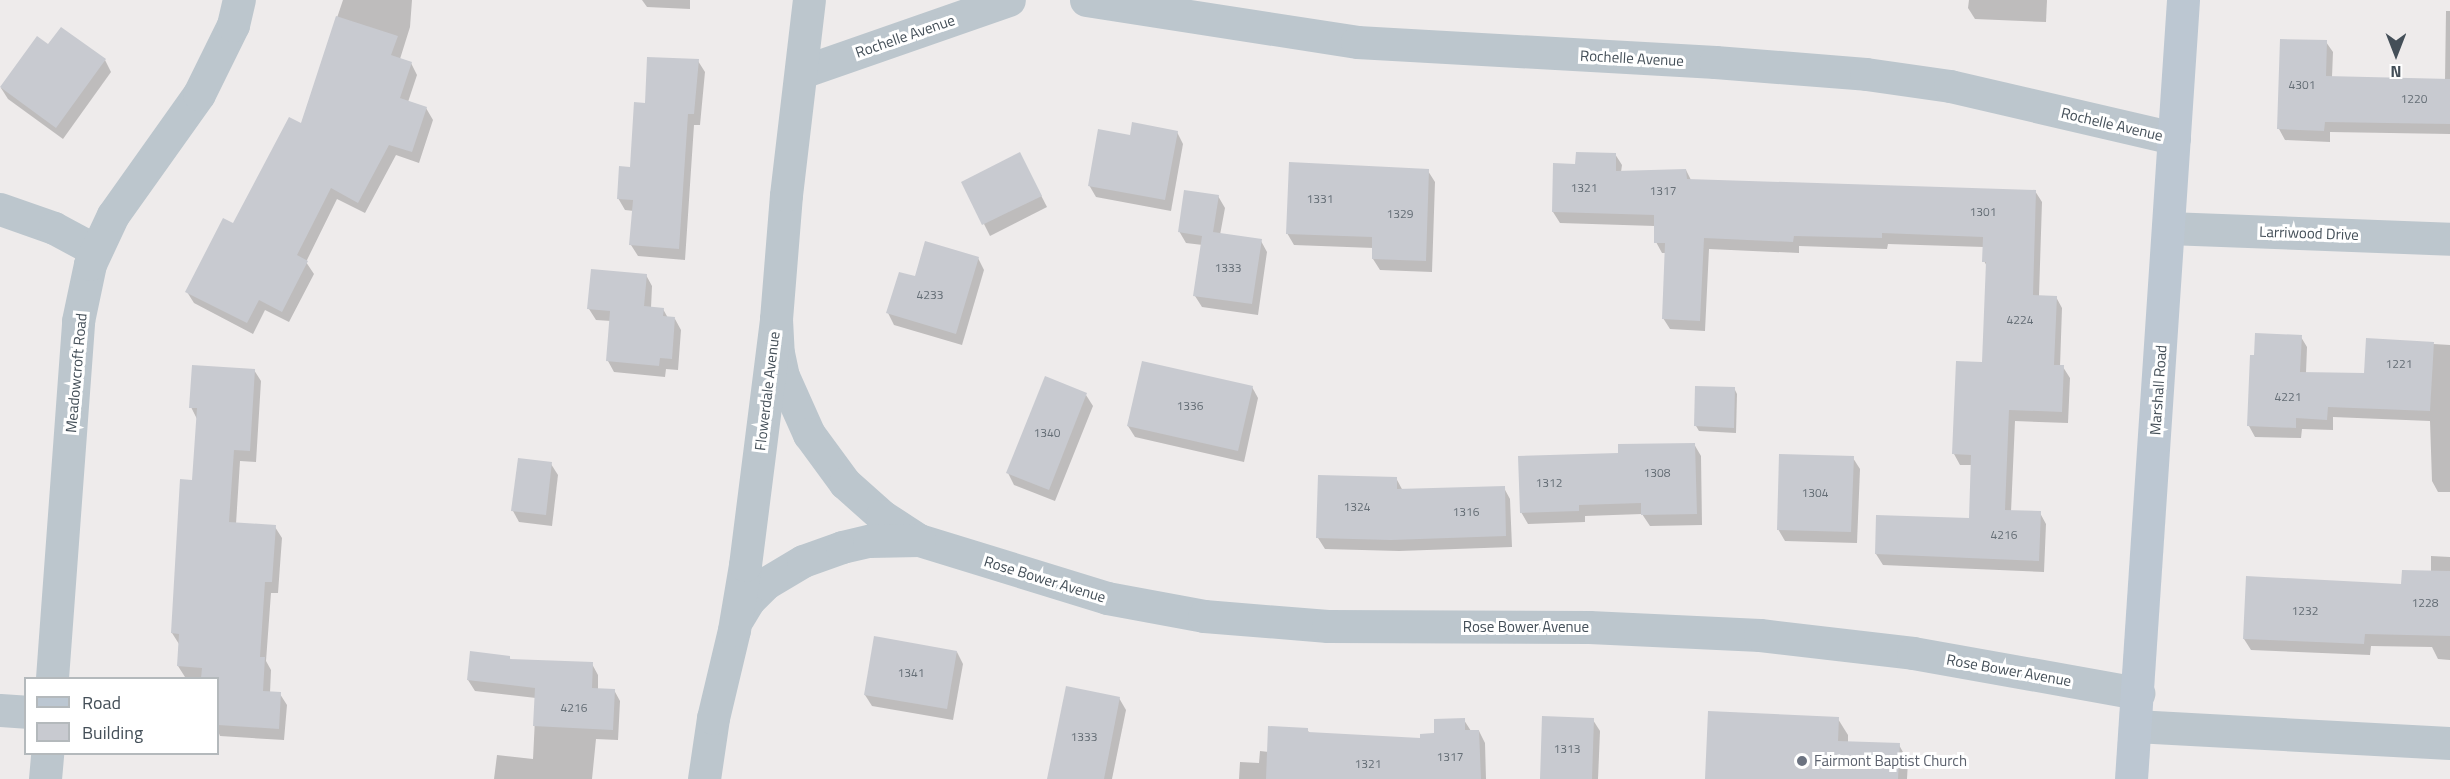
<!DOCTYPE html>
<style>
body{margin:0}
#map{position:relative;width:2450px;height:779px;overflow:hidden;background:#eeebeb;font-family:"Titillium Web",sans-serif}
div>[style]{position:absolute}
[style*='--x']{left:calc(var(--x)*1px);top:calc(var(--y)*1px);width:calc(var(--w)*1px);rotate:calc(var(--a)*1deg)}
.shadow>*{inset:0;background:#0003}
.building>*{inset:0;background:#c8cad0}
.street>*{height:33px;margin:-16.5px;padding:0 16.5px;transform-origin:16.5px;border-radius:16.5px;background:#bcc6cd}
.secondary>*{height:33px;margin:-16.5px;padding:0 16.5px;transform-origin:16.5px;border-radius:16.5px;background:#bcc7d2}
.dots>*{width:16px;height:16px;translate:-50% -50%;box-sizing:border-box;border:3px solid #fff;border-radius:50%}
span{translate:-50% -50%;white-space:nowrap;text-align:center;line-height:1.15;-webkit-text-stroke:6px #fff;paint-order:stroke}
.number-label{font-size:12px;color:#656e76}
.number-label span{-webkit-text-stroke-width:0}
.street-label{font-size:15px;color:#444f58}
.worship-label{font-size:15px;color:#5b616d}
.left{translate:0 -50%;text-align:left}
.legend{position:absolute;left:24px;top:677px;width:195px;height:78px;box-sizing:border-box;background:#fff;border:2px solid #b4b9bc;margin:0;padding:8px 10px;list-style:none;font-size:18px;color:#444f58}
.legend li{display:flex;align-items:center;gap:12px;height:30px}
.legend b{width:30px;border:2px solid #b4b9bc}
.north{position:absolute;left:2366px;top:24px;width:60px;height:60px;-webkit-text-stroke:4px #fff;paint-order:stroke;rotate:180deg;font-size:16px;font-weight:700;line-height:24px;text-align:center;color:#444f58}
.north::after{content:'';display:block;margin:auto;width:21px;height:27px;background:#444f58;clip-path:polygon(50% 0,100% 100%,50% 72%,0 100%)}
</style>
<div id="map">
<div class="shadow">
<div style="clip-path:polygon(343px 0,412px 0,410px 27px,400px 59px,411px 63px,417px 75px,408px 102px,426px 108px,433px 120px,419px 163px,396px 155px,365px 213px,337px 199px,306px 262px,314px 274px,289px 322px,265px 310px,253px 334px,194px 303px,187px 292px,301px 125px)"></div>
<div style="clip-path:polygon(642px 0,690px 0,690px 9px,647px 7px)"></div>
<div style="clip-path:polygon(1969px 0,2047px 0,2046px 22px,1975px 19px,1968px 8px)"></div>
<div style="clip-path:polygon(2446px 11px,2450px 11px,2450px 134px,2330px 132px,2330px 142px,2285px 140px,2279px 129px,2326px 42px,2333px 52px,2332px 77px,2445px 80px)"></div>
<div style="clip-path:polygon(105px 60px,111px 72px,63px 139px,8px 99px,1px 88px)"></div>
<div style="clip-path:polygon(698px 61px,705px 72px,700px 125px,694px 125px,685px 260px,638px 256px,631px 245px,634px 211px,625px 210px,618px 198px,632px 168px,646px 104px)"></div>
<div style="clip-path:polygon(1177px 132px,1183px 144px,1171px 211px,1096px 197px,1089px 185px,1131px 137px)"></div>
<div style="clip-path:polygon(1615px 154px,1622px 165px,1621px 172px,1686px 170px,1691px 180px,2035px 191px,2042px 202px,2039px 296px,2056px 297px,2062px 308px,2060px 367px,2063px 367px,2070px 378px,2068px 423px,2015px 421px,2011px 512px,2040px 513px,2046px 524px,2044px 572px,1883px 565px,1876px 554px,1970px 519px,1972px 465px,1960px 465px,1954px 454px,1984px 364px,1988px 268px,1984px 261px,1984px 247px,1888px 244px,1887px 249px,1799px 246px,1799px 253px,1709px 249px,1705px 331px,1670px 329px,1663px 318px,1666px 253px,1662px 253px,1656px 242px,1655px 226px,1560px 223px,1553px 212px,1577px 166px)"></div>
<div style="clip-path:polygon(1026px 166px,1047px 207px,990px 236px,963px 182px)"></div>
<div style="clip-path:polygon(1428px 171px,1435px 182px,1432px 272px,1380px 270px,1373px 259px,1374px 248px,1294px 245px,1287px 233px)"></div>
<div style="clip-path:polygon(1218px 196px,1225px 208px,1220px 235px,1261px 241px,1267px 252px,1258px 315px,1202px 307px,1195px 296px,1203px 245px,1186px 243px,1179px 231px)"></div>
<div style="clip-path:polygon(978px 258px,984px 270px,962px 345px,894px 325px,888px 313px,916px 278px)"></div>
<div style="clip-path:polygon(646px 275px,652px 286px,651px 308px,663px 309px,668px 318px,675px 319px,681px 330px,678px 370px,666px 369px,665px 377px,614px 372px,608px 361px,611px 321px,596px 320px,589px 309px)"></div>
<div style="clip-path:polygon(2301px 337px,2307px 347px,2306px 373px,2366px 375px,2368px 340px,2450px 345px,2450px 492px,2438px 492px,2432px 481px,2430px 421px,2333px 417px,2333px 430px,2302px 429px,2301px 438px,2255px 437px,2249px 426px)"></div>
<div style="clip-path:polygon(254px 370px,261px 381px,256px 462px,240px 461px,236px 524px,275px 527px,282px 538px,278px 593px,271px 593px,266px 661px,271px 670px,270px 693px,280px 694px,287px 705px,284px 740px,220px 736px,218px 731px,218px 678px,185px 677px,178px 666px,179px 644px,172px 633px,193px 482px,197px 419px,191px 407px)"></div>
<div style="clip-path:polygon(1252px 387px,1258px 398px,1244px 462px,1135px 437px,1128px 426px)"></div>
<div style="clip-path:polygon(1734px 388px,1737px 394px,1736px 433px,1699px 431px,1696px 426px)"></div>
<div style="clip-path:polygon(1086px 395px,1093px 406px,1055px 501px,1014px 485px,1008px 473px)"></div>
<div style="clip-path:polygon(1694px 444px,1701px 456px,1702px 525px,1650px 526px,1642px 514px,1585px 516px,1585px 522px,1528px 524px,1521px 512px,1619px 455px)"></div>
<div style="clip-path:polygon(1853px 458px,1860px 469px,1857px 543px,1785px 541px,1778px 529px)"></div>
<div style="clip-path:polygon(551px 464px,558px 475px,552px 526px,519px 522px,513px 511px)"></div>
<div style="clip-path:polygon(1396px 478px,1403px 491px,1504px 488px,1510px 499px,1512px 547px,1399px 551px,1325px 549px,1318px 538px)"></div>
<div style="clip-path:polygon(2431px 556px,2450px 557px,2450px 660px,2438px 659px,2432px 647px,2371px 646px,2370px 655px,2251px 650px,2244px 639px,2403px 585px,2431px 572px)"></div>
<div style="clip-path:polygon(957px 652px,963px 664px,953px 720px,872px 706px,865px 695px)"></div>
<div style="clip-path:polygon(509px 657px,511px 660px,592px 664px,598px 675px,598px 690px,614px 690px,620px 701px,618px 740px,596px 739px,592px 779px,494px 779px,497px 755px,533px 759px,536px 698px,475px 691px,468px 680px)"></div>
<div style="clip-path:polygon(1119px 698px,1126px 710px,1112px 779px,1051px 779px)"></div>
<div style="clip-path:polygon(1838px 719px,1848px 735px,1848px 743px,1899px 745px,1908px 761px,1907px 779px,1706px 779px)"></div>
<div style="clip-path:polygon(1464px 720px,1471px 731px,1479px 731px,1485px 743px,1486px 779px,1239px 779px,1240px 762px,1259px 763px,1260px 751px,1269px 752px,1307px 730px,1310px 733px,1422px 739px)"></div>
<div style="clip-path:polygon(1593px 720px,1600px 731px,1598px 779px,1541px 779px)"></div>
</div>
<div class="building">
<div style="clip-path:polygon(336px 16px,398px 36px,391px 55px,412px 62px,400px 98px,427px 107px,412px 152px,389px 145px,358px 203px,331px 188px,297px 255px,308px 261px,282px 312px,259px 300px,247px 323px,185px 292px,223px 218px,233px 223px,289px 117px,301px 123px)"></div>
<div style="clip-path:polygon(61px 27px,106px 59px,56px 128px,0 87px,37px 36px,48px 44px)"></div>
<div style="clip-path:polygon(2280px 39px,2327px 40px,2326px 76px,2450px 79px,2450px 124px,2325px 122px,2324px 131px,2277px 129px)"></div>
<div style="clip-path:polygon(647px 57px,699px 59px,694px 114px,688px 114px,679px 249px,629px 245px,633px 200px,617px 199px,619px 166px,630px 167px,634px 102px,645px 103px)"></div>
<div style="clip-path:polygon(1132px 122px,1178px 131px,1165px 200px,1088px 186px,1098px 129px,1130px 135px)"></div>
<div style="clip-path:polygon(1020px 152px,1042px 196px,982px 225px,961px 182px)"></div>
<div style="clip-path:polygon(1576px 152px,1616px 153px,1616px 171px,1686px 169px,1687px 179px,2036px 190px,2033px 295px,2057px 296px,2054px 365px,2064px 365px,2062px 412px,2009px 410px,2005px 510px,2041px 511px,2039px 561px,1875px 554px,1876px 515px,1969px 518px,1971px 455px,1952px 454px,1956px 361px,1982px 362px,1986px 262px,1982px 262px,1983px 237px,1882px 233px,1882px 238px,1794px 236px,1793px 242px,1704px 238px,1700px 321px,1662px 319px,1665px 243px,1654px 243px,1654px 215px,1552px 212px,1553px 163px,1575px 164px)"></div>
<div style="clip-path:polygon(1289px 162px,1429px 169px,1426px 261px,1372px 259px,1372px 237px,1286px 234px)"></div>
<div style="clip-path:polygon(1184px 190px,1219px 195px,1213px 232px,1262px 239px,1252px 304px,1193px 296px,1202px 236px,1178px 232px)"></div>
<div style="clip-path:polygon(925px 241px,979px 257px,956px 334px,886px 313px,899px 272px,915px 276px)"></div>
<div style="clip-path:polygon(591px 269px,647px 274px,644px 306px,664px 308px,663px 316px,675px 317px,672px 359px,660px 358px,659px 366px,606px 361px,610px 311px,587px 309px)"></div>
<div style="clip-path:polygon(2255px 333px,2302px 335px,2300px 372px,2364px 373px,2366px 338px,2434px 342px,2430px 411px,2328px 407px,2327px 420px,2296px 418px,2296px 428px,2247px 426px,2250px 355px,2254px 355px)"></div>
<div style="clip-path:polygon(1142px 361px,1253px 386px,1238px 451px,1127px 426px)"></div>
<div style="clip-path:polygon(192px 365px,255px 369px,250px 451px,234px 450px,229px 522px,276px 525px,272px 582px,265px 582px,260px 657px,265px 657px,263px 691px,281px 692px,279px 729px,218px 725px,218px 678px,201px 678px,202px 668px,177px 666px,179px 634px,171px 633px,180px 479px,192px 480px,197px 408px,189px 408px)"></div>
<div style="clip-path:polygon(1045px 376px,1087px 393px,1049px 490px,1006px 473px)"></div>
<div style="clip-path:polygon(1695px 386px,1735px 387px,1734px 428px,1694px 426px)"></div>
<div style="clip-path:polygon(1695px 443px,1697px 514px,1641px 515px,1641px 503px,1579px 505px,1579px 511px,1520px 513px,1518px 456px,1618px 453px,1618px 444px)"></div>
<div style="clip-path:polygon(1779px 454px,1854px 456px,1851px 532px,1777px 530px)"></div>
<div style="clip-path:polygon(518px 458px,552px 462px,546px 515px,511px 511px)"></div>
<div style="clip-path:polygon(1318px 475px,1397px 477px,1397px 489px,1505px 486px,1506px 536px,1391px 540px,1316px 538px)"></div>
<div style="clip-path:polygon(2402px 570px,2450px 571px,2450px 636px,2365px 634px,2364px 644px,2243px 639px,2246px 576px,2401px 584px)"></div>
<div style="clip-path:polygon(874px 636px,957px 651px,947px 709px,864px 695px)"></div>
<div style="clip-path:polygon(470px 651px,510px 656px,510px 659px,593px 662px,592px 688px,615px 689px,613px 730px,533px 726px,535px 688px,467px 680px)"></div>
<div style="clip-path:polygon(1066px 686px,1120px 697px,1104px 779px,1047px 779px)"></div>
<div style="clip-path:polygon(1708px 711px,1839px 717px,1838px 741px,1900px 743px,1898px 779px,1705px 779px)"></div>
<div style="clip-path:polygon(1542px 716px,1594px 718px,1592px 779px,1540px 779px)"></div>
<div style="clip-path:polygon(1465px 718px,1465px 730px,1479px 730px,1481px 779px,1266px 779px,1268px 726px,1308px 728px,1308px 732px,1420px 738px,1420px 734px,1434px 733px,1434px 719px)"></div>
</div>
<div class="street">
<div style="--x:1086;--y:0;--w:274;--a:8.8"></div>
<div style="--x:1357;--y:42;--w:359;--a:3.2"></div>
<div style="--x:1715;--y:62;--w:151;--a:4.5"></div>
<div style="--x:1866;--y:74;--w:85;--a:8.1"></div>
<div style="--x:1950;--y:86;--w:230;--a:13.1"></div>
<div style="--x:802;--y:72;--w:219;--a:-19.2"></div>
<div style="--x:0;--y:209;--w:57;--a:19.4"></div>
<div style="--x:54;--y:228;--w:47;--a:28.2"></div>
<div style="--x:2168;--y:228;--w:282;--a:2.2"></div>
<div style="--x:776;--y:319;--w:34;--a:87"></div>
<div style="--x:778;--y:353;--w:24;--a:78"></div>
<div style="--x:783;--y:376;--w:64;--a:65.9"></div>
<div style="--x:809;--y:434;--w:61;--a:53.7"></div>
<div style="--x:845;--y:483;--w:50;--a:41.7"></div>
<div style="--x:882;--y:516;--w:44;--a:33"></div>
<div style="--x:919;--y:540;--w:197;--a:17.1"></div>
<div style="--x:1107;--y:598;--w:99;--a:10.5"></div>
<div style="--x:1204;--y:616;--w:124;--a:4.6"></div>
<div style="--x:1328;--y:626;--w:261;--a:0.2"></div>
<div style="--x:1589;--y:627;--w:171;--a:2.7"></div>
<div style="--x:1760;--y:635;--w:154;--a:6.7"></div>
<div style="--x:1913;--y:653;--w:229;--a:10.1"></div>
<div style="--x:738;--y:618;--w:21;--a:-59"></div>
<div style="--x:749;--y:600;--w:24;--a:-45"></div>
<div style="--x:766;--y:583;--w:43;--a:-30.7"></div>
<div style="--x:803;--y:561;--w:41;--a:-19.7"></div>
<div style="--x:842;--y:547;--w:28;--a:-13"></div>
<div style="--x:869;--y:541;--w:50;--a:-1.1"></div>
<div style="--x:52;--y:678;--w:358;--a:-85.8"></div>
<div style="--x:78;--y:321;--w:58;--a:-78.1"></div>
<div style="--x:90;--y:264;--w:54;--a:-64.9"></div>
<div style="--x:113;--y:215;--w:148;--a:-54.6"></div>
<div style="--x:199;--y:94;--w:77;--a:-63.8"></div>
<div style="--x:233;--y:25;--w:26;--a:-77"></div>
<div style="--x:0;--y:710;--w:26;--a:4"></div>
<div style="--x:2135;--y:726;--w:315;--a:3.1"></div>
<div style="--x:45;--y:779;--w:25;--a:-85"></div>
<div style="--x:704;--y:779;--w:62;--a:-81.6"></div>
<div style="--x:713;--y:718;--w:90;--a:-76.6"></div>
<div style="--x:734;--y:630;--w:66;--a:-80.4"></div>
<div style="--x:745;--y:565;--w:248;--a:-82.8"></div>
<div style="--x:776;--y:319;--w:124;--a:-85.4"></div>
<div style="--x:786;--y:195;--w:196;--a:-83.3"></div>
</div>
<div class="secondary">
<div style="--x:2131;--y:779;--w:781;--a:-86.18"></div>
</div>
<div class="dots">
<div style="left:1802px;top:761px;background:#6b7280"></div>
</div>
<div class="number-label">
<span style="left:2302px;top:85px">4301</span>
<span style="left:2414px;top:99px">1220</span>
<span style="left:1584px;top:188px">1321</span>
<span style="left:1663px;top:191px">1317</span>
<span style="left:1320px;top:199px">1331</span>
<span style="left:1983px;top:212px">1301</span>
<span style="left:1400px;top:214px">1329</span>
<span style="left:1228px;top:268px">1333</span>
<span style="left:930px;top:295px">4233</span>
<span style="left:2020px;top:320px">4224</span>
<span style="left:2399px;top:364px">1221</span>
<span style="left:2288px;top:397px">4221</span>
<span style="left:1190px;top:406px">1336</span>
<span style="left:1047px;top:433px">1340</span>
<span style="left:1657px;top:473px">1308</span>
<span style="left:1549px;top:483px">1312</span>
<span style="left:1815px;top:493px">1304</span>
<span style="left:1357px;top:507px">1324</span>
<span style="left:1466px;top:512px">1316</span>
<span style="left:2004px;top:535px">4216</span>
<span style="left:2425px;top:603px">1228</span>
<span style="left:2305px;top:611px">1232</span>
<span style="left:911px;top:673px">1341</span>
<span style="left:574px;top:708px">4216</span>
<span style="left:1084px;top:737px">1333</span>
<span style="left:1567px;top:749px">1313</span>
<span style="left:1450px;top:757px">1317</span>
<span style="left:1368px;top:764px">1321</span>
</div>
<div class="street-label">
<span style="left:905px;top:36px;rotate:-19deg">Rochelle Avenue</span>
<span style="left:1632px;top:58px;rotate:3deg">Rochelle Avenue</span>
<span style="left:2112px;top:124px;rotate:13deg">Rochelle Avenue</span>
<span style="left:2309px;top:233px;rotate:2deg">Larriwood Drive</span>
<span style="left:76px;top:373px;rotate:-85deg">Meadowcroft Road</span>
<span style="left:2158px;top:390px;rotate:-86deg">Marshall Road</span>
<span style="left:767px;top:391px;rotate:-83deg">Flowerdale Avenue</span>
<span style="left:1045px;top:579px;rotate:17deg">Rose Bower Avenue</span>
<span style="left:1526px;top:627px">Rose Bower Avenue</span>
<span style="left:2009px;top:670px;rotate:10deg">Rose Bower Avenue</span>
</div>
<div class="worship-label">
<span class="left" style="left:1814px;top:761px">Fairmont Baptist Church</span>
</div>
<ul class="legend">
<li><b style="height:8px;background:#bcc7d2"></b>Road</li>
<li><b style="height:16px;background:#c8cad0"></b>Building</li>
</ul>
<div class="north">N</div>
</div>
